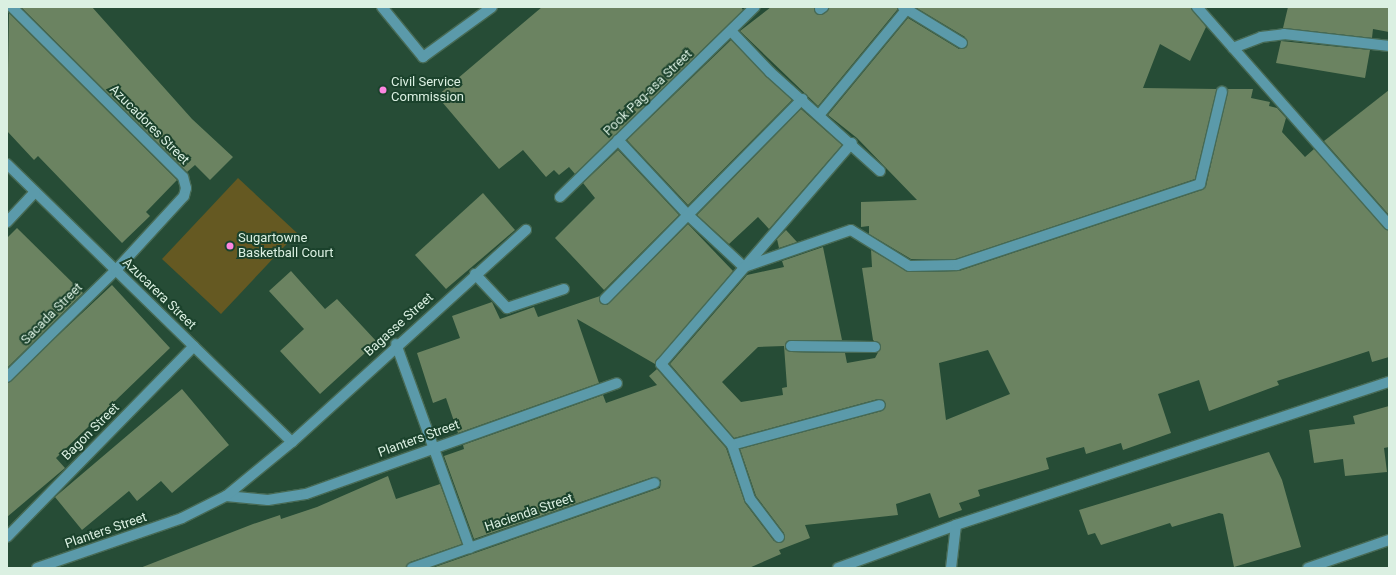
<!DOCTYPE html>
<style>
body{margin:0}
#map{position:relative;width:1396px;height:575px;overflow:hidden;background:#264c36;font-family:Roboto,sans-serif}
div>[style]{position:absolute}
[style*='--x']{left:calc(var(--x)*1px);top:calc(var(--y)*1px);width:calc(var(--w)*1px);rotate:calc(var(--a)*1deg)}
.green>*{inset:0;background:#655922}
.building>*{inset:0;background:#6b8361}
.roads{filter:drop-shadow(1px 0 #476a55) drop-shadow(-1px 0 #476a55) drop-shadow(0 1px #476a55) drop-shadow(0 -1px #476a55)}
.minor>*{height:10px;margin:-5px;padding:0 5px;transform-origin:5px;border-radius:5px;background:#5b9aaa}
.dots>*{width:11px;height:11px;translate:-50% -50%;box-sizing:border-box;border:2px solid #1b422c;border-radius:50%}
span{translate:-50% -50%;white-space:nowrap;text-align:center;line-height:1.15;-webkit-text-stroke:4px #1b422c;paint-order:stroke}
.poi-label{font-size:13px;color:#dbf0e2}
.left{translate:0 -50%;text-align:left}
.street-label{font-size:13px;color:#dbf0e2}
.frame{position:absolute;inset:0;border:8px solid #dbf0e2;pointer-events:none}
</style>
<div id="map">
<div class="green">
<div style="clip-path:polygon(238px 178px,297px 233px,221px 314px,162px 259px)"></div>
</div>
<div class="building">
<div style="clip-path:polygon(21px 7px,92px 7px,192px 119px,233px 157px,210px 180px,195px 165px,187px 172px)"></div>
<div style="clip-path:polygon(542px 7px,741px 7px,743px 10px,575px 174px,569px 167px,559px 175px,554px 170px,546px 177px,523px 150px,499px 169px,437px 96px)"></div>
<div style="clip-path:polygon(771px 7px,814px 7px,820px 15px,829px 7px,897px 7px,897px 10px,818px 106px,740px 31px)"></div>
<div style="clip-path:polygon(915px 7px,1191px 7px,1206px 27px,1190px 61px,1160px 44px,1143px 88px,1217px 89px,1195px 179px,956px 259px,911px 259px,869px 234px,869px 226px,861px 227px,861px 202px,917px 200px,857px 138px,828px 115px,908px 18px,959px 49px,967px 47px,965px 37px)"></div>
<div style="clip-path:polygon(1288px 7px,1389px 7px,1389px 32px,1373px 29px,1372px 38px,1283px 28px)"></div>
<div style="clip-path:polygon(9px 13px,177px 180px,146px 212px,150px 216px,122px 243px,38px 156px,34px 160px,7px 131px)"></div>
<div style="clip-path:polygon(731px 40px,792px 100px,688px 205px,627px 140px)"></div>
<div style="clip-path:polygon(1281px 41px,1370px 50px,1365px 78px,1276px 63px)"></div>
<div style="clip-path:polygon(evenodd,1228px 89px,1253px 89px,1251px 98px,1270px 102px,1269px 106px,1277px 108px,1286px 118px,1282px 132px,1305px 157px,1314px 149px,1389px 231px,1389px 357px,1372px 362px,1369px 351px,1277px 381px,1279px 385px,1209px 411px,1199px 380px,1158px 394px,1171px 433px,1123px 450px,1121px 443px,1086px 454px,1084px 447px,1046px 458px,1049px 469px,978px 490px,980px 496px,959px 503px,962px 510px,939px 518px,930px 493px,896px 504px,898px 515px,805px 525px,810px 538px,779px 550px,781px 554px,749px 568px,432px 568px,660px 488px,661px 480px,653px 477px,474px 539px,444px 456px,464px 449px,463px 445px,603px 395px,606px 403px,657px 385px,649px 376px,657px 369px,726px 448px,745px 503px,774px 541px,783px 542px,784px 533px,756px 496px,740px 449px,882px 411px,886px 404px,878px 399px,734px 438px,670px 364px,747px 275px,784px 267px,782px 261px,823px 247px,842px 340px,791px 340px,786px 342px,785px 349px,791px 352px,845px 353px,847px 363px,875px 358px,881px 347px,873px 340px,862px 268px,872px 267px,871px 250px,909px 272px,959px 271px,1202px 190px,1206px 186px,1228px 89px,784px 346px,787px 387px,782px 388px,783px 395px,741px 402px,722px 382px,758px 347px,784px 346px,1228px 89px,988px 350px,1010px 394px,946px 420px,939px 363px,988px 350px)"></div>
<div style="clip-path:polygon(1389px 90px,1389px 215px,1324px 141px)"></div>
<div style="clip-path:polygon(801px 109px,842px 145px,769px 229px,758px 217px,729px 244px,697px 215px)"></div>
<div style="clip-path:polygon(618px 150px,679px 215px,604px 290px,555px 238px,595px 198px,583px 183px)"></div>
<div style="clip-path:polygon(483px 193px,515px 230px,446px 289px,415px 255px)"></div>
<div style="clip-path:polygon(688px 224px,733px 271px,655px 364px,577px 319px,599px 383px,458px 433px,446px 398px,433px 403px,417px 353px,460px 338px,452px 316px,492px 302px,500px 319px,534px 307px,538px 317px,600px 296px,600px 303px,607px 305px)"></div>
<div style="clip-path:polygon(17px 228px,83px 293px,7px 368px,7px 238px)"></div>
<div style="clip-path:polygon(786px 230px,797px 242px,779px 248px,777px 239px)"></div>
<div style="clip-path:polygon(291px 271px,325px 309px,337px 299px,377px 342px,320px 394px,280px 351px,304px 329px,269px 291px)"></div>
<div style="clip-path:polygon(112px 285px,170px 348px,56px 458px,65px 468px,7px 517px,7px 383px)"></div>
<div style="clip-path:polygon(182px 389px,229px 445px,172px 493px,161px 481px,137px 501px,129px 491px,82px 530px,55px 497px)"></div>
<div style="clip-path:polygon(1389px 406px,1389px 447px,1384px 448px,1387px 472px,1345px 476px,1343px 459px,1314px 463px,1309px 430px,1355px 424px,1353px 416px)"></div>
<div style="clip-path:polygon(1269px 452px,1282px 480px,1301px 547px,1234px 567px,1223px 514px,1219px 513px,1172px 527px,1170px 523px,1101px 545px,1095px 533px,1088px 535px,1079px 510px)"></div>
<div style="clip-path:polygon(388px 476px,396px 499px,440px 484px,462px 544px,410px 562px,406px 568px,140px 568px,253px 524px,280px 515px,281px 519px,317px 507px)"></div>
</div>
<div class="roads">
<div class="minor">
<div style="--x:382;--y:7;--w:65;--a:50.6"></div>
<div style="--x:423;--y:57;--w:85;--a:-35.9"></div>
<div style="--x:903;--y:7;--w:69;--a:31.4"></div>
<div style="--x:1197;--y:7;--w:290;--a:48.6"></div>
<div style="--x:820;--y:9;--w:4;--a:-34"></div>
<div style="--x:731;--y:31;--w:57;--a:46.4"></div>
<div style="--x:770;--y:72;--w:148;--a:42"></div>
<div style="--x:1233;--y:48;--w:30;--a:-21"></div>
<div style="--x:1261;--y:37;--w:23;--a:-7"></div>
<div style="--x:1284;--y:34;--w:106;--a:6.5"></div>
<div style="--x:820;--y:114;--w:135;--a:-50.4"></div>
<div style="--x:618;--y:140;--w:103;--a:47"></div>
<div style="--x:688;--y:215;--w:76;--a:42.9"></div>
<div style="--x:744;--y:267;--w:113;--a:-19.1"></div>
<div style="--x:851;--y:230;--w:68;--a:31.8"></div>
<div style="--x:909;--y:266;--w:48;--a:-1.2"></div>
<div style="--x:957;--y:265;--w:256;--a:-18.4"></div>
<div style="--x:1200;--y:184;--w:95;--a:-76.6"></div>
<div style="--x:7;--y:164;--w:398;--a:44.3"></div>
<div style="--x:560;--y:197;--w:272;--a:-44.3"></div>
<div style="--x:7;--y:222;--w:41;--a:-47"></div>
<div style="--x:475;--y:274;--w:47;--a:46.7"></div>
<div style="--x:507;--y:308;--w:60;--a:-18.4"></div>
<div style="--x:605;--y:299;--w:281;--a:-45.4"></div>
<div style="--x:396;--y:344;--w:217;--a:70.1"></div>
<div style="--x:791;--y:346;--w:84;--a:0.7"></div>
<div style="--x:7;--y:377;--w:153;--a:-44.5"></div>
<div style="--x:116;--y:270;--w:100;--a:-47.4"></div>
<div style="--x:184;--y:196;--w:8;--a:-76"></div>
<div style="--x:186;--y:188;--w:11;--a:-105"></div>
<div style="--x:183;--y:177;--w:241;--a:-135.2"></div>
<div style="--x:732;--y:445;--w:153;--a:-15.1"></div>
<div style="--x:226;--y:496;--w:42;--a:5.4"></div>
<div style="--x:268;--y:500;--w:38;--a:-9"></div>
<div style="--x:306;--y:494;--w:330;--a:-19.6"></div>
<div style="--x:7;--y:537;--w:267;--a:-45.6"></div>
<div style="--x:779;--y:537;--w:48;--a:-127.3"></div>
<div style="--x:750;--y:499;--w:57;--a:-108.4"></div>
<div style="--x:732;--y:445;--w:108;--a:-131.2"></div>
<div style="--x:661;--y:364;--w:292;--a:-49.2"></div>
<div style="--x:37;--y:568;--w:153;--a:-19"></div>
<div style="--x:182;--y:518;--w:49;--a:-26.6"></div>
<div style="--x:226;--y:496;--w:85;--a:-39.3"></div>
<div style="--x:292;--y:442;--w:316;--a:-42.2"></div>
<div style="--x:412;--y:568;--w:257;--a:-19.3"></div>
<div style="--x:838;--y:568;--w:126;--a:-20"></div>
<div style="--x:956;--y:525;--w:456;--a:-18.3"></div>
<div style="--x:951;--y:568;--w:43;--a:-83.4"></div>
<div style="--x:1308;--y:568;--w:86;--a:-19.1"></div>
</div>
</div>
<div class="dots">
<div style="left:383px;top:90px;background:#fd86e1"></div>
<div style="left:230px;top:246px;background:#fd86e1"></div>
</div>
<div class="poi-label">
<span class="left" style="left:391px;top:90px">Civil Service<br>Commission</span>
<span class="left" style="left:238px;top:246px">Sugartowne<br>Basketball Court</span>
</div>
<div class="street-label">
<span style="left:648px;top:93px;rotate:-44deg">Pook Pag-asa Street</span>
<span style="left:149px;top:125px;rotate:45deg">Azucadores Street</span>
<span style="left:159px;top:294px;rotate:44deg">Azucarera Street</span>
<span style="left:52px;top:314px;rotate:-45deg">Sacada Street</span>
<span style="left:399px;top:325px;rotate:-42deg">Bagasse Street</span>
<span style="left:91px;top:432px;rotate:-45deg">Bagon Street</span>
<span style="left:419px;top:439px;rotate:-20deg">Planters Street</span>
<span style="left:529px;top:513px;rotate:-19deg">Hacienda Street</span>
<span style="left:106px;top:531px;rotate:-19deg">Planters Street</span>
</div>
<div class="frame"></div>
</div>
